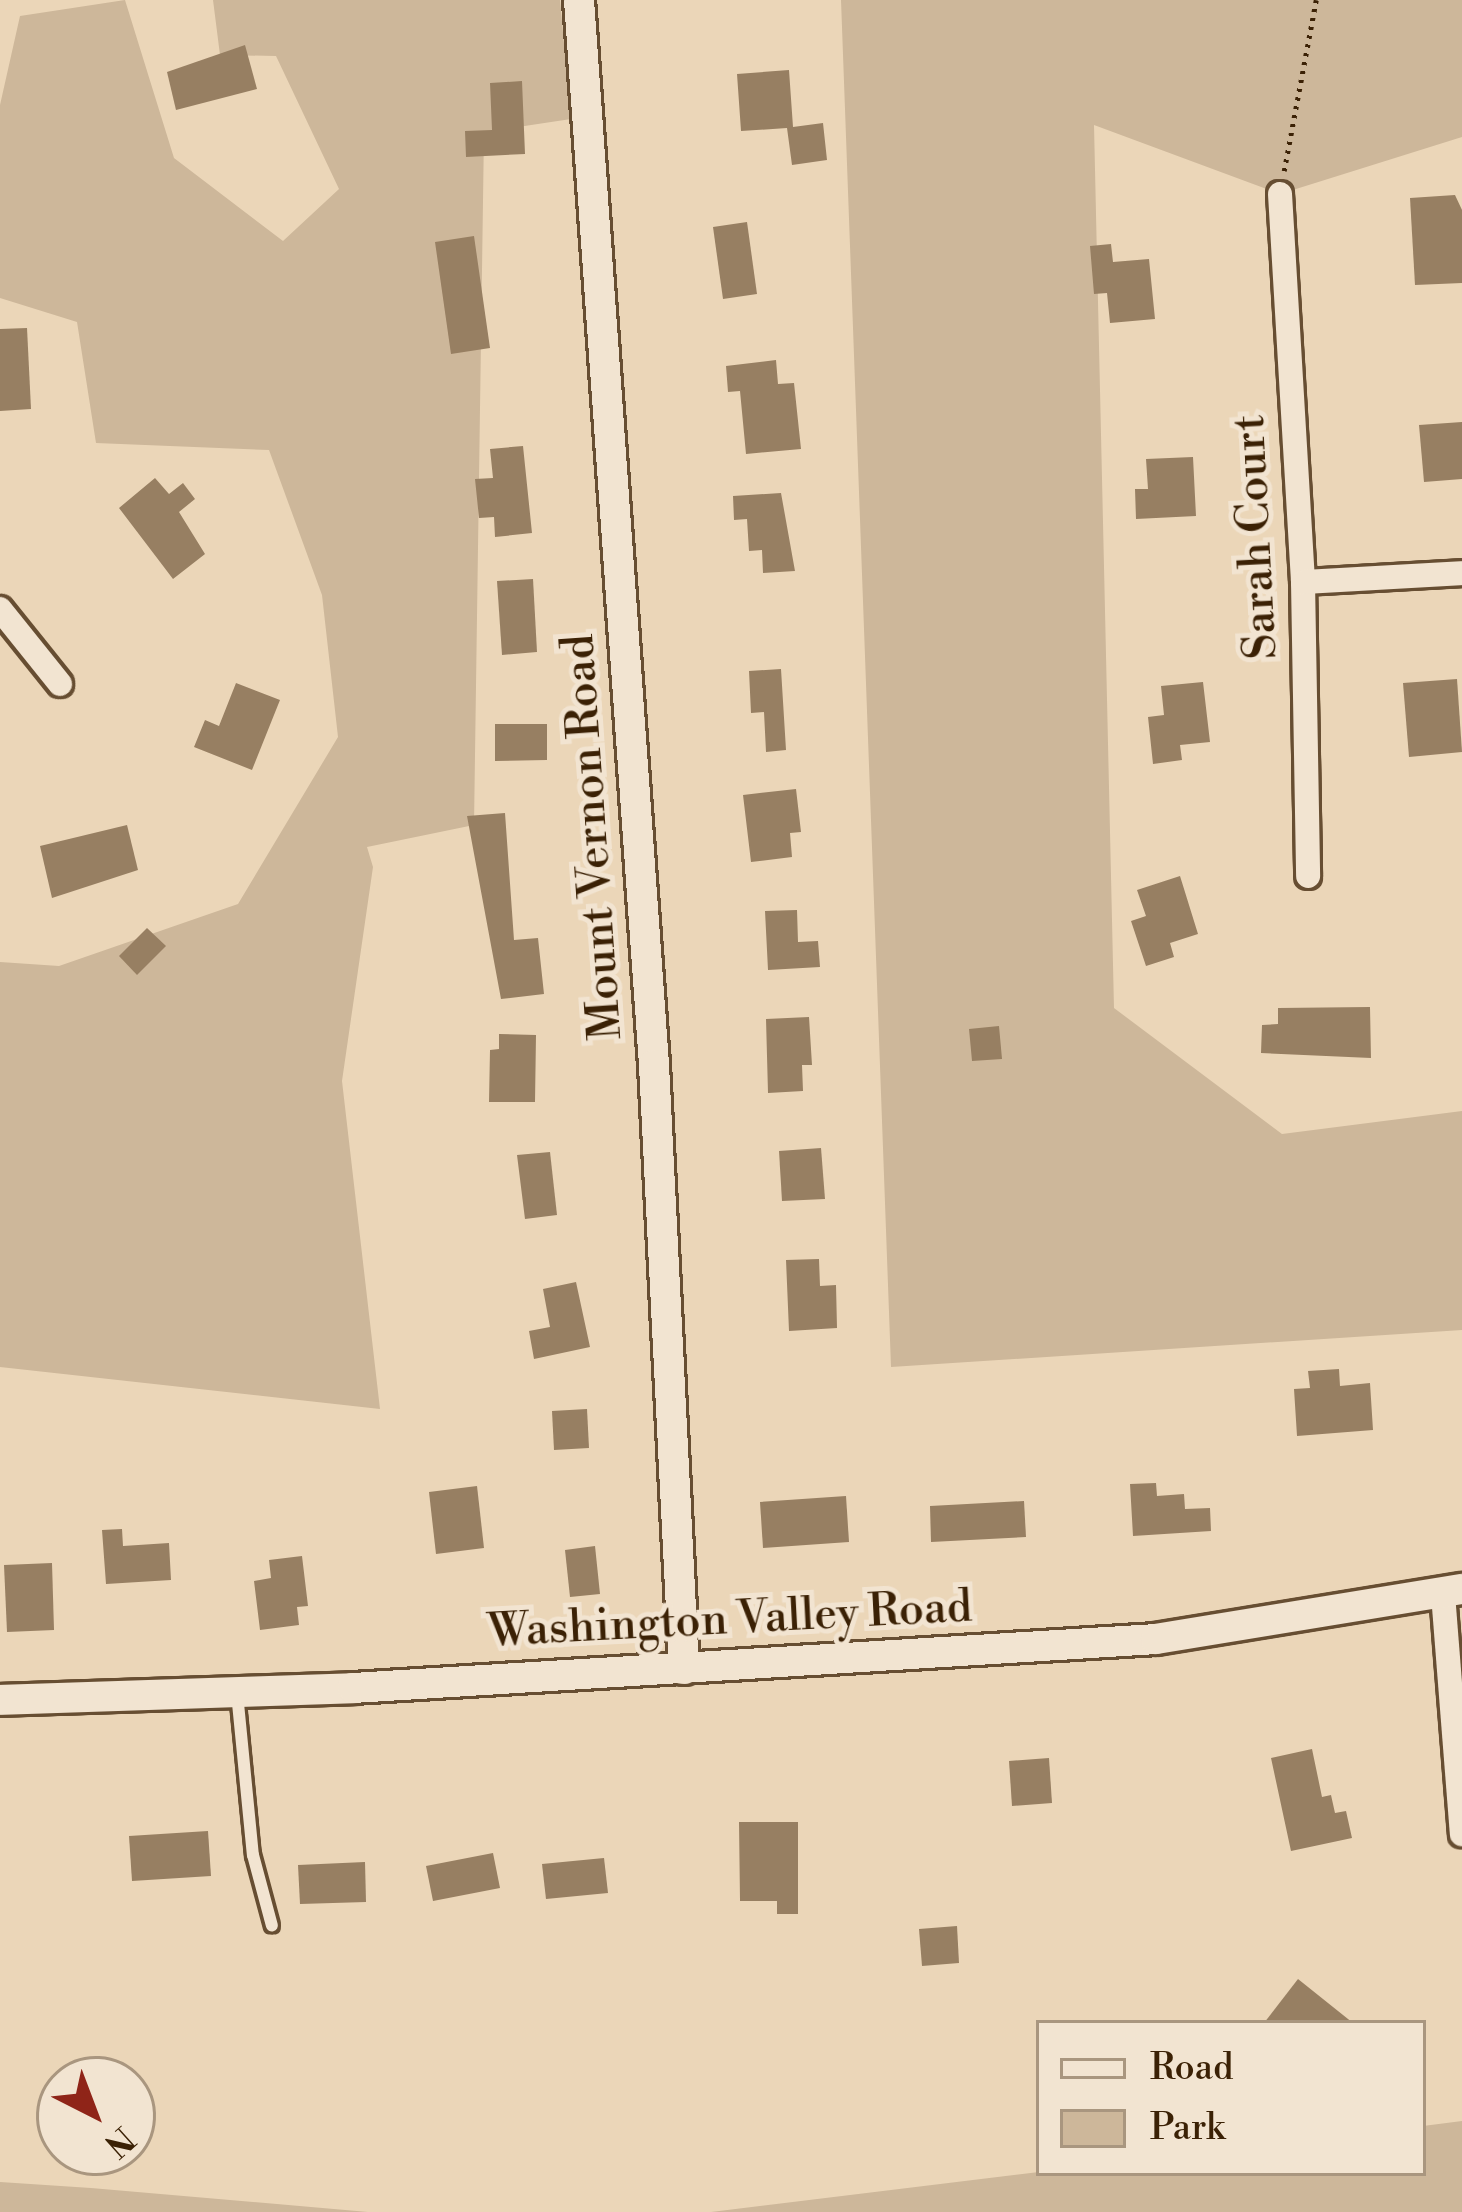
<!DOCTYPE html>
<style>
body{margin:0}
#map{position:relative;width:1462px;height:2212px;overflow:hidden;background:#ebd6b8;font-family:"Libre Bodoni",serif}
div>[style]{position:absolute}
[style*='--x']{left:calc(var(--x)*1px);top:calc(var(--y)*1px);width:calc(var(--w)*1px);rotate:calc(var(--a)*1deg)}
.green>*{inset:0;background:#cdb79a}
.building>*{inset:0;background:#977f62}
.path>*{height:4.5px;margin-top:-2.25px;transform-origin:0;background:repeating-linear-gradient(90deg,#3b2105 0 3px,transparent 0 9px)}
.roads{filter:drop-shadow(3px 0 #674e32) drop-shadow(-3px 0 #674e32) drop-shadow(0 3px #674e32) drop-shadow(0 -3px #674e32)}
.service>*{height:12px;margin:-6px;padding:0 6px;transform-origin:6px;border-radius:6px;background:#f2e4d1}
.minor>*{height:24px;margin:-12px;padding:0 12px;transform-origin:12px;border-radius:12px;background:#f2e4d1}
.tertiary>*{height:30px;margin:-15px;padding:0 15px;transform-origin:15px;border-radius:15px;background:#f2e4d1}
span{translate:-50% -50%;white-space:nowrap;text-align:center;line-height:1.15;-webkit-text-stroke:10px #f2e4d1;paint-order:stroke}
.street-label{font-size:45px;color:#3b2105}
.legend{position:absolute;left:1036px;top:2020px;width:390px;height:156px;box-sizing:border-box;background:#f2e4d1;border:3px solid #a9967f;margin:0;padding:15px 21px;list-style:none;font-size:36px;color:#3b2105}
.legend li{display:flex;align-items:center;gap:24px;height:60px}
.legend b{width:60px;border:3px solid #a9967f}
.north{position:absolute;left:36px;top:2056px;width:120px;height:120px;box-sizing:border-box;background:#f2e4d1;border:3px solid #a9967f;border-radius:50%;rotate:138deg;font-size:33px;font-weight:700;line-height:48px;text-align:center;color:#3b2105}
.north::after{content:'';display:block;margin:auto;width:42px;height:54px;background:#8f2418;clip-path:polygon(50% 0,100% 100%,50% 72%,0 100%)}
</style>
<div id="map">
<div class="green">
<div style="clip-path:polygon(125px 0,174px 158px,283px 241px,339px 189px,276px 56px,220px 55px,213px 0,560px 0,571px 119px,484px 132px,474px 825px,367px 847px,373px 867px,342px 1081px,380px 1409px,0 1367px,0 962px,59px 966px,238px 904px,338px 737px,322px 595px,269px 450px,96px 443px,77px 322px,0 298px,0 105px,20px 16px)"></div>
<div style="clip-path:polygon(841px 0,1462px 0,1462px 137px,1280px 194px,1094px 125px,1114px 1008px,1282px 1134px,1462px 1111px,1462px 1330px,891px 1367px)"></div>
<div style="clip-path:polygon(1462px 2121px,1462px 2212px,711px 2212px,1039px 2172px,1423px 2173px,1423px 2126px)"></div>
<div style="clip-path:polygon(0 2182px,91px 2188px,368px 2212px,0 2212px)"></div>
</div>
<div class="building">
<div style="clip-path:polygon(245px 45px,257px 89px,176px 110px,167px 72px)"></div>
<div style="clip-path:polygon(789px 70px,793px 127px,823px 123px,827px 160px,792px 165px,787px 128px,741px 131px,737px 74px)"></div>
<div style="clip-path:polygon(522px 81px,525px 154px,466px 157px,465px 131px,492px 130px,490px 83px)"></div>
<div style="clip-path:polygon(1455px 195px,1462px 210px,1462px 283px,1415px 285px,1410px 198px)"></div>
<div style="clip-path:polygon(747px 222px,757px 294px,723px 299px,713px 227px)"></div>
<div style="clip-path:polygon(474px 236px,490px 348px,451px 354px,435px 242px)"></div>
<div style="clip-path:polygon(1111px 244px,1113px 262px,1149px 259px,1155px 319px,1110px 323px,1107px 293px,1094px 294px,1090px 246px)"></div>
<div style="clip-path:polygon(27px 328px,31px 409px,0 411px,0 329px)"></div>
<div style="clip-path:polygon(776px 360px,778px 384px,794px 383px,801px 449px,746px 454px,740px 391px,728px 392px,726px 366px)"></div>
<div style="clip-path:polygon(1462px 422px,1462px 479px,1424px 482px,1419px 425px)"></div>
<div style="clip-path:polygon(523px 446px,532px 533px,495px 537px,494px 517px,479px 518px,475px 479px,493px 478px,490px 449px)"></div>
<div style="clip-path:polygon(1193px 457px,1196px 516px,1136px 519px,1135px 489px,1148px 489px,1146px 459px)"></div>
<div style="clip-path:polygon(155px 478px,169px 494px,183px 483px,195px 499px,179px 512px,205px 554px,173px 579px,119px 508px)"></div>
<div style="clip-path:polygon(781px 493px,795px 571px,763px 573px,762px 550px,749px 551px,747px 519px,734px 520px,733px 496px)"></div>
<div style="clip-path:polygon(533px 579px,537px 652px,502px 655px,497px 581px)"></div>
<div style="clip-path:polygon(781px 669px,786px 750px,766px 752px,764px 712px,751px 713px,749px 671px)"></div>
<div style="clip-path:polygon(1457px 679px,1462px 752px,1409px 757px,1403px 683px)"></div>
<div style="clip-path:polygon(1203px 682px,1210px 742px,1180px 745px,1182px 760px,1153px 764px,1148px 717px,1164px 715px,1161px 686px)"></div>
<div style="clip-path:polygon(236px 683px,280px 700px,252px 770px,194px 747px,205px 720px,219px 726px)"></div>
<div style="clip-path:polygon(495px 724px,547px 724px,547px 760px,495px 761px)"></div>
<div style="clip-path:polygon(796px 789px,801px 832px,790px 833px,792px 857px,751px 862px,743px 795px)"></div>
<div style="clip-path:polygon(505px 813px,514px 940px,538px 938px,544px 994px,501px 999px,467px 816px)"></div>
<div style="clip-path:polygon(127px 825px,138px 870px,52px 898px,40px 846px)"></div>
<div style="clip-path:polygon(1180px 876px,1198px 934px,1170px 943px,1174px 957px,1146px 966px,1131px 921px,1146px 916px,1137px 890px)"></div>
<div style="clip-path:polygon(797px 910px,798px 942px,818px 941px,820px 967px,768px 970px,765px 911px)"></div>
<div style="clip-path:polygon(147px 928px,166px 946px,137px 975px,119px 956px)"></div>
<div style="clip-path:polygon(1370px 1007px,1371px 1058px,1261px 1053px,1262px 1025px,1278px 1024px,1278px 1008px)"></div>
<div style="clip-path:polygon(809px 1017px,812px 1065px,802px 1065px,803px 1091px,768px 1093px,766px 1019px)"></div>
<div style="clip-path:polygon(999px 1026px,1002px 1059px,972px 1061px,969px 1029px)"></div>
<div style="clip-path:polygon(499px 1034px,536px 1035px,535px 1102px,489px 1102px,490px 1050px,499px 1049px)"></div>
<div style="clip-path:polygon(821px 1148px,825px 1199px,782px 1201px,779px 1151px)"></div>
<div style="clip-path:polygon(550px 1152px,557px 1215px,525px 1219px,517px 1155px)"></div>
<div style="clip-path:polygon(819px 1259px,820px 1286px,836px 1285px,837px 1328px,789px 1331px,786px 1260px)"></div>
<div style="clip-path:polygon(576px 1282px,590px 1347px,534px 1359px,529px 1331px,550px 1327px,543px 1289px)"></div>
<div style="clip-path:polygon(1339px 1369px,1340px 1386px,1370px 1383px,1373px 1430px,1297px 1436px,1294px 1389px,1310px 1388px,1308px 1371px)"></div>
<div style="clip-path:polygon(587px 1409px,589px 1448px,554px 1450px,552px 1411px)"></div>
<div style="clip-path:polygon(1156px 1483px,1157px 1496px,1184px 1494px,1185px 1509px,1210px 1508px,1211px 1531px,1133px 1536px,1130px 1484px)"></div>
<div style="clip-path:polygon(477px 1486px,484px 1548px,436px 1554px,429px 1492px)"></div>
<div style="clip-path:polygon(846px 1496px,849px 1542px,763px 1548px,760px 1502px)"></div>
<div style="clip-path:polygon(1024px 1501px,1026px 1537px,931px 1542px,930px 1506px)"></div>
<div style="clip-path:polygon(122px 1529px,123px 1546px,169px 1543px,171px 1580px,106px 1584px,102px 1530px)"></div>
<div style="clip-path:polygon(595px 1546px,600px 1594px,570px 1597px,565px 1550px)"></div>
<div style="clip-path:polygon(302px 1556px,308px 1606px,297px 1607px,299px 1625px,260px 1630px,254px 1581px,271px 1578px,269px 1560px)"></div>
<div style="clip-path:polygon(52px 1563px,54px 1630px,7px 1632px,4px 1565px)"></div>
<div style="clip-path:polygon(1312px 1749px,1322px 1797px,1331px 1795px,1335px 1813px,1346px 1811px,1352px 1838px,1291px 1851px,1271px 1758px)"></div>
<div style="clip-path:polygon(1049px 1758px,1052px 1803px,1012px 1806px,1009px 1761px)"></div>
<div style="clip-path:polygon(739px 1822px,798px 1822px,798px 1914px,777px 1914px,777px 1901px,740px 1901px)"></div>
<div style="clip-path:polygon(208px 1831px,211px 1876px,132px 1881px,129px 1836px)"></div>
<div style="clip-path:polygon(493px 1853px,500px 1888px,433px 1901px,426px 1866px)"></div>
<div style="clip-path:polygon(604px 1858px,608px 1893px,546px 1899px,542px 1864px)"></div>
<div style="clip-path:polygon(365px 1862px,366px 1902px,300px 1904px,298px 1865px)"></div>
<div style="clip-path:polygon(957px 1926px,959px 1963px,922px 1966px,919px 1929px)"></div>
<div style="clip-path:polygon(1298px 1979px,1353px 2023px,1264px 2023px)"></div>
</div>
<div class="path">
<div style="--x:1284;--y:171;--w:174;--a:-79.4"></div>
</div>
<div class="roads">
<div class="service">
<div style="--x:237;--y:1693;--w:163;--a:84.4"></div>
<div style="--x:253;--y:1855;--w:73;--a:75"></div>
</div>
<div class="minor">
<div style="--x:1280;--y:194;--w:389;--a:86.6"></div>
<div style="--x:1303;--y:582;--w:294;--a:89"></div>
<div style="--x:1303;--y:582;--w:159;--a:-3.2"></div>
<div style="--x:0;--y:609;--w:96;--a:51.3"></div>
<div style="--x:1443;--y:1594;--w:241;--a:85.5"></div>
</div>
<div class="tertiary">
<div style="--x:579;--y:0;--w:1068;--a:85.97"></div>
<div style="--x:654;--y:1065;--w:605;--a:87.16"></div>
<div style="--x:0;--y:1700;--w:353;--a:-1.9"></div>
<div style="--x:353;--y:1688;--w:804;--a:-3.49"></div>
<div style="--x:1156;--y:1639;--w:310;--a:-9.3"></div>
</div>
</div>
<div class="street-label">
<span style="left:1256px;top:537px;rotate:-93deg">Sarah Court</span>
<span style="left:593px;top:837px;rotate:-94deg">Mount Vernon Road</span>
<span style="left:730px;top:1620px;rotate:-3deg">Washington Valley Road</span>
</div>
<ul class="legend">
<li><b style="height:15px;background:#f2e4d1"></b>Road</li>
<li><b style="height:33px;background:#cdb79a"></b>Park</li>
</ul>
<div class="north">N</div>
</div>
